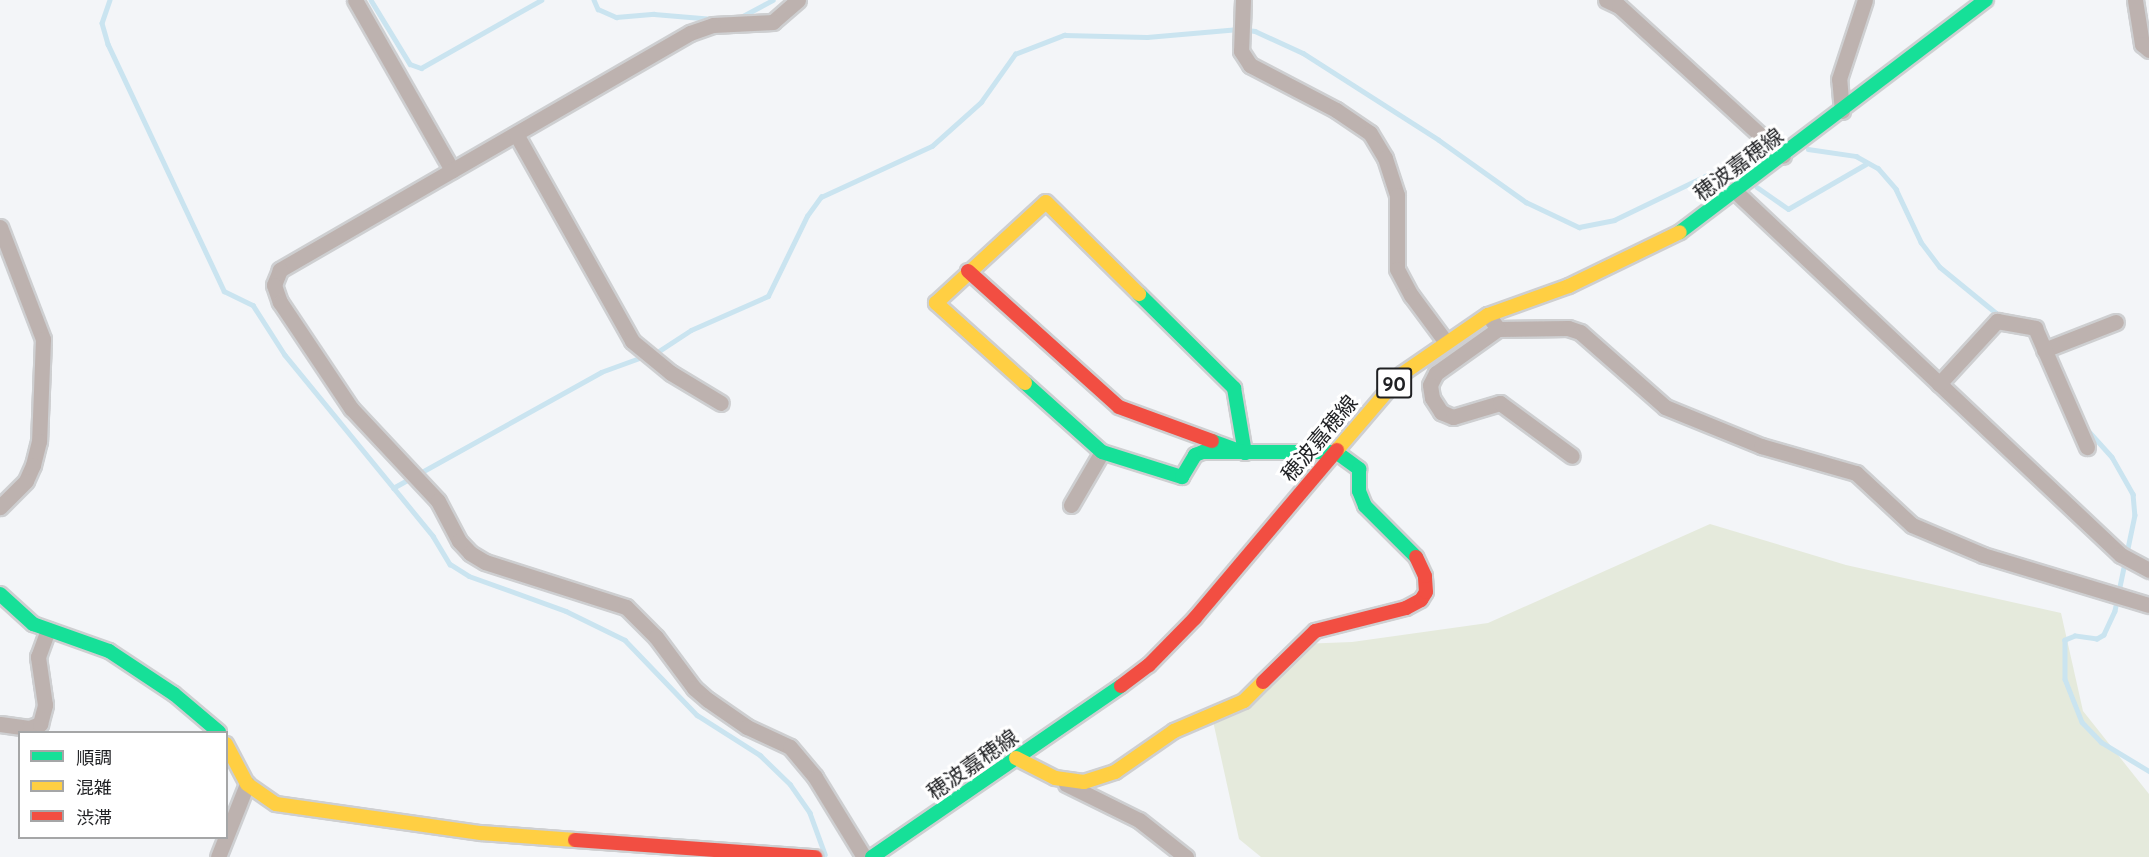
<!DOCTYPE html>
<meta charset="utf-8">
<style>
body{margin:0}
#map{position:relative;width:2149px;height:857px;overflow:hidden;background:#f3f5f8;font-family:Quicksand,"Noto Sans JP",sans-serif}
div>[style]{position:absolute}
[style*='--x']{left:calc(var(--x)*1px);top:calc(var(--y)*1px);width:calc(var(--w)*1px);rotate:calc(var(--a)*1deg)}
.green>*{inset:0;background:#e5eadc}
.stream>*{height:4.5px;margin:-2.25px;padding:0 2.25px;transform-origin:2.25px;border-radius:2.25px;background:#cae4f0}
.roads{filter:drop-shadow(2px 0 #cecfd1) drop-shadow(-2px 0 #cecfd1) drop-shadow(0 2px #cecfd1) drop-shadow(0 -2px #cecfd1)}
.street>*{height:15px;margin:-7.5px;padding:0 7.5px;transform-origin:7.5px;border-radius:7.5px;background:#bdb2af}
.fast>*{height:14px;margin:-7px;padding:0 7px;transform-origin:7px;border-radius:7px;background:#16e098}
.slow>*{height:14px;margin:-7px;padding:0 7px;transform-origin:7px;border-radius:7px;background:#ffcf43}
.jam>*{height:14px;margin:-7px;padding:0 7px;transform-origin:7px;border-radius:7px;background:#f24e42}
span{translate:-50% -50%;white-space:nowrap;text-align:center;line-height:1.15;-webkit-text-stroke:6px #fff;paint-order:stroke}
.shield-label span{padding:2px 4px;background:#fff;border:2px solid;border-radius:4px;-webkit-text-stroke-width:0}
.shield-label{font-size:20px;color:#1f2023;font-weight:700}
.street-label{font-size:21px;color:#1f2023}
.legend{position:absolute;left:18px;top:731px;width:210px;height:108px;box-sizing:border-box;background:#fff;border:2px solid #a5a6a7;margin:0;padding:8px 10px;list-style:none;font-size:18px;color:#1f2023}
.legend li{display:flex;align-items:center;gap:12px;height:30px}
.legend b{width:30px;border:2px solid #a5a6a7}
</style>
<div id="map">
<div class="green">
<div style="clip-path:polygon(1710px 524px,1846px 565px,2061px 613px,2083px 711px,2149px 794px,2149px 857px,1261px 857px,1239px 839px,1213px 721px,1300px 644px,1352px 642px,1488px 623px)"></div>
</div>
<div class="stream">
<div style="--x:110;--y:0;--w:24;--a:109"></div>
<div style="--x:102;--y:23;--w:22;--a:74"></div>
<div style="--x:108;--y:44;--w:273;--a:64.8"></div>
<div style="--x:224;--y:291;--w:32;--a:26"></div>
<div style="--x:253;--y:305;--w:59;--a:57.4"></div>
<div style="--x:285;--y:355;--w:234;--a:50.7"></div>
<div style="--x:433;--y:536;--w:33;--a:59"></div>
<div style="--x:450;--y:564;--w:22;--a:32"></div>
<div style="--x:469;--y:576;--w:103;--a:19.8"></div>
<div style="--x:566;--y:611;--w:66;--a:26.2"></div>
<div style="--x:625;--y:640;--w:104;--a:46.2"></div>
<div style="--x:697;--y:715;--w:75;--a:32.4"></div>
<div style="--x:760;--y:755;--w:42;--a:44"></div>
<div style="--x:790;--y:784;--w:35;--a:55"></div>
<div style="--x:810;--y:813;--w:44;--a:69.9"></div>
<div style="--x:371;--y:0;--w:75;--a:58.6"></div>
<div style="--x:410;--y:64;--w:12;--a:20"></div>
<div style="--x:421;--y:68;--w:138;--a:-29.5"></div>
<div style="--x:594;--y:0;--w:10;--a:66"></div>
<div style="--x:598;--y:9;--w:20;--a:24"></div>
<div style="--x:616;--y:17;--w:38;--a:-5"></div>
<div style="--x:654;--y:14;--w:59;--a:4.8"></div>
<div style="--x:739;--y:18;--w:38;--a:-28"></div>
<div style="--x:1769;--y:134;--w:21;--a:25"></div>
<div style="--x:1808;--y:149;--w:49;--a:8.3"></div>
<div style="--x:1856;--y:156;--w:25;--a:29"></div>
<div style="--x:1878;--y:168;--w:28;--a:49"></div>
<div style="--x:1896;--y:189;--w:59;--a:64.7"></div>
<div style="--x:1921;--y:242;--w:31;--a:53"></div>
<div style="--x:1940;--y:267;--w:79;--a:39.3"></div>
<div style="--x:1757;--y:187;--w:38;--a:35"></div>
<div style="--x:1788;--y:209;--w:90;--a:-30"></div>
<div style="--x:653;--y:355;--w:45;--a:-33.3"></div>
<div style="--x:691;--y:330;--w:84;--a:-23.8"></div>
<div style="--x:768;--y:296;--w:89;--a:-64"></div>
<div style="--x:807;--y:216;--w:24;--a:-54"></div>
<div style="--x:821;--y:197;--w:122;--a:-24.7"></div>
<div style="--x:932;--y:146;--w:66;--a:-41.9"></div>
<div style="--x:981;--y:102;--w:59;--a:-54.7"></div>
<div style="--x:1015;--y:54;--w:53;--a:-21.2"></div>
<div style="--x:1064;--y:35;--w:83;--a:1.4"></div>
<div style="--x:1147;--y:37;--w:92;--a:-5"></div>
<div style="--x:1239;--y:29;--w:16;--a:7"></div>
<div style="--x:1255;--y:31;--w:53;--a:24.6"></div>
<div style="--x:1303;--y:53;--w:161;--a:32.6"></div>
<div style="--x:1439;--y:140;--w:107;--a:35.5"></div>
<div style="--x:1526;--y:202;--w:59;--a:25.3"></div>
<div style="--x:1579;--y:227;--w:36;--a:-11"></div>
<div style="--x:1614;--y:220;--w:122;--a:-25.7"></div>
<div style="--x:1724;--y:167;--w:21;--a:28"></div>
<div style="--x:2059;--y:365;--w:22;--a:68"></div>
<div style="--x:2085;--y:427;--w:40;--a:48"></div>
<div style="--x:2112;--y:457;--w:43;--a:60.4"></div>
<div style="--x:2133;--y:494;--w:21;--a:85"></div>
<div style="--x:2135;--y:515;--w:98;--a:101.8"></div>
<div style="--x:2115;--y:611;--w:26;--a:115"></div>
<div style="--x:2104;--y:635;--w:8;--a:150"></div>
<div style="--x:2097;--y:639;--w:22;--a:-172"></div>
<div style="--x:2075;--y:636;--w:11;--a:158"></div>
<div style="--x:2065;--y:640;--w:39;--a:90"></div>
<div style="--x:2065;--y:679;--w:46;--a:68.4"></div>
<div style="--x:2082;--y:722;--w:28;--a:46"></div>
<div style="--x:2101;--y:742;--w:56;--a:31.1"></div>
<div style="--x:393;--y:488;--w:238;--a:-29.1"></div>
<div style="--x:601;--y:372;--w:47;--a:-20"></div>
</div>
<div class="roads">
<div class="street">
<div style="--x:355;--y:0;--w:196;--a:60.3"></div>
<div style="--x:798;--y:0;--w:33;--a:139"></div>
<div style="--x:773;--y:22;--w:60;--a:177.1"></div>
<div style="--x:713;--y:25;--w:24;--a:161"></div>
<div style="--x:690;--y:33;--w:474;--a:150"></div>
<div style="--x:280;--y:270;--w:16;--a:112"></div>
<div style="--x:274;--y:285;--w:18;--a:71"></div>
<div style="--x:280;--y:302;--w:128;--a:56.2"></div>
<div style="--x:351;--y:408;--w:127;--a:46.9"></div>
<div style="--x:438;--y:501;--w:45;--a:62.3"></div>
<div style="--x:459;--y:541;--w:16;--a:47"></div>
<div style="--x:470;--y:553;--w:17;--a:31"></div>
<div style="--x:485;--y:562;--w:148;--a:17.7"></div>
<div style="--x:626;--y:607;--w:42;--a:45"></div>
<div style="--x:656;--y:637;--w:64;--a:53.3"></div>
<div style="--x:694;--y:688;--w:18;--a:41"></div>
<div style="--x:708;--y:700;--w:47;--a:34.7"></div>
<div style="--x:747;--y:727;--w:47;--a:24.9"></div>
<div style="--x:790;--y:747;--w:39;--a:50"></div>
<div style="--x:815;--y:777;--w:94;--a:58.5"></div>
<div style="--x:1243;--y:0;--w:51;--a:92.2"></div>
<div style="--x:1241;--y:51;--w:17;--a:57"></div>
<div style="--x:1250;--y:65;--w:97;--a:27.6"></div>
<div style="--x:1336;--y:110;--w:41;--a:34.1"></div>
<div style="--x:1370;--y:133;--w:29;--a:59"></div>
<div style="--x:1385;--y:158;--w:39;--a:72"></div>
<div style="--x:1397;--y:195;--w:74;--a:90"></div>
<div style="--x:1397;--y:269;--w:30;--a:62"></div>
<div style="--x:1411;--y:295;--w:57;--a:53.5"></div>
<div style="--x:1606;--y:0;--w:14;--a:25"></div>
<div style="--x:1619;--y:6;--w:222;--a:42.4"></div>
<div style="--x:2135;--y:0;--w:45;--a:81"></div>
<div style="--x:2142;--y:44;--w:9;--a:41"></div>
<div style="--x:1842;--y:111;--w:32;--a:-95"></div>
<div style="--x:1839;--y:79;--w:83;--a:-71.8"></div>
<div style="--x:516;--y:134;--w:237;--a:60.7"></div>
<div style="--x:632;--y:341;--w:50;--a:39.4"></div>
<div style="--x:671;--y:373;--w:58;--a:31"></div>
<div style="--x:1736;--y:192;--w:529;--a:43.32"></div>
<div style="--x:2121;--y:555;--w:32;--a:28"></div>
<div style="--x:0;--y:227;--w:120;--a:69"></div>
<div style="--x:43;--y:339;--w:102;--a:92.2"></div>
<div style="--x:39;--y:441;--w:25;--a:104"></div>
<div style="--x:33;--y:465;--w:17;--a:114"></div>
<div style="--x:26;--y:481;--w:37;--a:135"></div>
<div style="--x:1488;--y:315;--w:17;--a:54"></div>
<div style="--x:1498;--y:329;--w:70;--a:-0.8"></div>
<div style="--x:1568;--y:328;--w:13;--a:18"></div>
<div style="--x:1580;--y:332;--w:113;--a:41.4"></div>
<div style="--x:1665;--y:407;--w:104;--a:22.1"></div>
<div style="--x:1761;--y:446;--w:99;--a:15.9"></div>
<div style="--x:1856;--y:473;--w:76;--a:42.9"></div>
<div style="--x:1912;--y:525;--w:77;--a:22.9"></div>
<div style="--x:1983;--y:555;--w:173;--a:16.8"></div>
<div style="--x:1498;--y:329;--w:76;--a:144.6"></div>
<div style="--x:1436;--y:373;--w:13;--a:117"></div>
<div style="--x:1430;--y:385;--w:13;--a:81"></div>
<div style="--x:1432;--y:398;--w:17;--a:57"></div>
<div style="--x:1441;--y:412;--w:13;--a:23"></div>
<div style="--x:1453;--y:417;--w:49;--a:-16.6"></div>
<div style="--x:1500;--y:403;--w:89;--a:36.4"></div>
<div style="--x:2044;--y:350;--w:77;--a:-21.3"></div>
<div style="--x:1939;--y:384;--w:86;--a:-47.4"></div>
<div style="--x:1997;--y:321;--w:39;--a:10"></div>
<div style="--x:2035;--y:328;--w:130;--a:66.4"></div>
<div style="--x:1071;--y:505;--w:61;--a:-59.7"></div>
<div style="--x:0;--y:724;--w:29;--a:8"></div>
<div style="--x:29;--y:728;--w:12;--a:-20"></div>
<div style="--x:40;--y:724;--w:20;--a:-75"></div>
<div style="--x:45;--y:705;--w:49;--a:-98.3"></div>
<div style="--x:38;--y:657;--w:29;--a:-70"></div>
<div style="--x:1066;--y:784;--w:81;--a:26.3"></div>
<div style="--x:1139;--y:820;--w:60;--a:38.2"></div>
<div style="--x:218;--y:857;--w:79;--a:-68.3"></div>
</div>
<div class="fast">
<div style="--x:1680;--y:232;--w:384;--a:-37.2"></div>
<div style="--x:1139;--y:294;--w:134;--a:44.7"></div>
<div style="--x:1234;--y:388;--w:66;--a:80.4"></div>
<div style="--x:1245;--y:453;--w:35;--a:-160"></div>
<div style="--x:1025;--y:383;--w:103;--a:41.9"></div>
<div style="--x:1102;--y:452;--w:84;--a:17.4"></div>
<div style="--x:1182;--y:477;--w:26;--a:-59"></div>
<div style="--x:1195;--y:455;--w:9;--a:-21"></div>
<div style="--x:1203;--y:452;--w:133;--a:0"></div>
<div style="--x:1336;--y:452;--w:29;--a:36"></div>
<div style="--x:1359;--y:469;--w:22;--a:90"></div>
<div style="--x:1359;--y:491;--w:16;--a:68"></div>
<div style="--x:1365;--y:506;--w:72;--a:45"></div>
<div style="--x:0;--y:594;--w:45;--a:42.3"></div>
<div style="--x:33;--y:624;--w:81;--a:19.6"></div>
<div style="--x:109;--y:651;--w:78;--a:33.5"></div>
<div style="--x:174;--y:694;--w:59;--a:40.2"></div>
<div style="--x:872;--y:857;--w:302;--a:-34.5"></div>
</div>
<div class="slow">
<div style="--x:1025;--y:383;--w:120;--a:-138"></div>
<div style="--x:936;--y:303;--w:149;--a:-42.6"></div>
<div style="--x:1046;--y:202;--w:131;--a:44.7"></div>
<div style="--x:1337;--y:450;--w:100;--a:-49.5"></div>
<div style="--x:1402;--y:374;--w:104;--a:-34.5"></div>
<div style="--x:1488;--y:315;--w:86;--a:-19.7"></div>
<div style="--x:1569;--y:286;--w:123;--a:-25.9"></div>
<div style="--x:226;--y:744;--w:45;--a:62.3"></div>
<div style="--x:247;--y:784;--w:35;--a:35"></div>
<div style="--x:276;--y:804;--w:207;--a:8.1"></div>
<div style="--x:481;--y:833;--w:94;--a:4.3"></div>
<div style="--x:1016;--y:758;--w:44;--a:27.1"></div>
<div style="--x:1055;--y:778;--w:29;--a:8"></div>
<div style="--x:1084;--y:782;--w:33;--a:-18"></div>
<div style="--x:1115;--y:772;--w:72;--a:-34.8"></div>
<div style="--x:1174;--y:731;--w:76;--a:-23.2"></div>
<div style="--x:1244;--y:701;--w:27;--a:-45"></div>
</div>
<div class="jam">
<div style="--x:968;--y:271;--w:203;--a:42"></div>
<div style="--x:1119;--y:407;--w:99;--a:20.1"></div>
<div style="--x:1263;--y:682;--w:73;--a:-44.4"></div>
<div style="--x:1315;--y:631;--w:94;--a:-14.2"></div>
<div style="--x:1406;--y:608;--w:17;--a:-28"></div>
<div style="--x:1421;--y:600;--w:9;--a:-58"></div>
<div style="--x:1426;--y:592;--w:16;--a:-94"></div>
<div style="--x:1425;--y:576;--w:21;--a:-115"></div>
<div style="--x:1121;--y:686;--w:35;--a:-37"></div>
<div style="--x:1149;--y:665;--w:66;--a:-45.6"></div>
<div style="--x:1195;--y:618;--w:220;--a:-49.8"></div>
<div style="--x:575;--y:840;--w:241;--a:4.1"></div>
</div>
</div>
<div class="shield-label">
<span style="left:1394px;top:383px">90</span>
</div>
<div class="street-label">
<span style="left:1738px;top:164px;rotate:-37deg">穂波嘉穂線</span>
<span style="left:1319px;top:438px;rotate:-50deg">穂波嘉穂線</span>
<span style="left:972px;top:764px;rotate:-35deg">穂波嘉穂線</span>
</div>
<ul class="legend">
<li><b style="height:8px;background:#16e098"></b>順調</li>
<li><b style="height:8px;background:#ffcf43"></b>混雑</li>
<li><b style="height:8px;background:#f24e42"></b>渋滞</li>
</ul>
</div>
